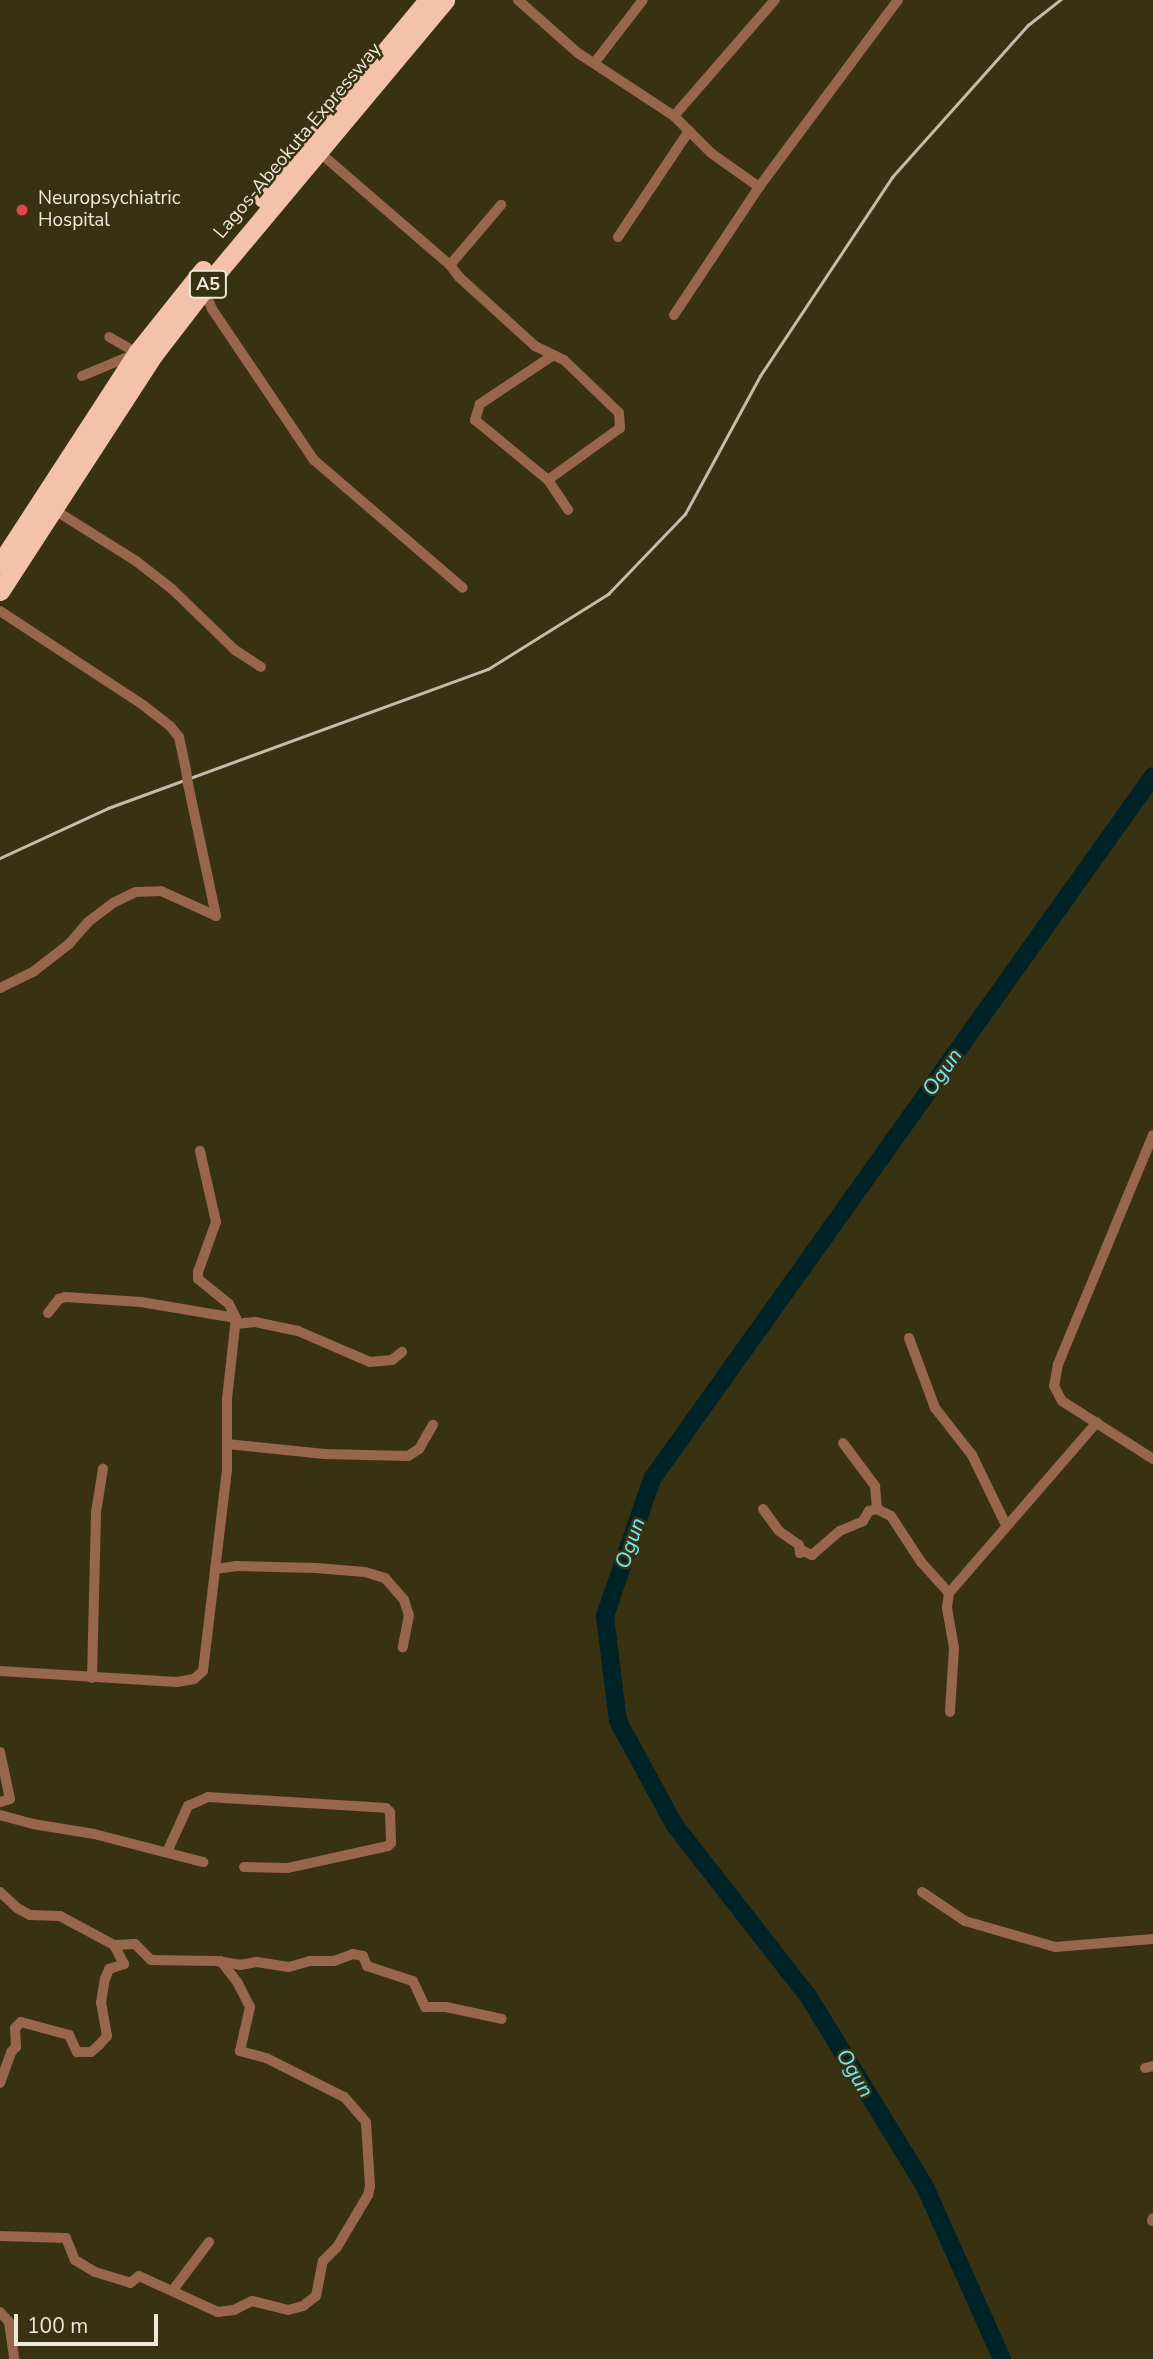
<!DOCTYPE html>
<style>
body{margin:0}
#map{position:relative;width:1153px;height:2359px;overflow:hidden;background:#383213;font-family:"Nunito Sans",sans-serif}
div>[style]{position:absolute}
[style*='--x']{left:calc(var(--x)*1px);top:calc(var(--y)*1px);width:calc(var(--w)*1px);rotate:calc(var(--a)*1deg)}
.river>*{height:18px;margin:-9px;padding:0 9px;transform-origin:9px;border-radius:9px;background:#002328}
.street>*{height:10px;margin:-5px;padding:0 5px;transform-origin:5px;border-radius:5px;background:#98654d}
.highway>*{height:19px;margin:-9.5px;padding:0 9.5px;transform-origin:9.5px;border-radius:9.5px;background:#f4c1aa}
.rail>*{height:2.5px;margin:-1.25px;padding:0 1.25px;transform-origin:1.25px;border-radius:1.25px;background:#c1bda8}
.street-bridge>*{height:10px;margin:-5px;padding:0 5px;transform-origin:5px;border-radius:5px;background:#98654d}
.dots>*{width:19px;height:19px;translate:-50% -50%;box-sizing:border-box;border:4px solid #383213;border-radius:50%}
span{translate:-50% -50%;white-space:nowrap;text-align:center;line-height:1.15;-webkit-text-stroke:5px #383213;paint-order:stroke}
.shield-label span{padding:2px 5px;background:#383213;border:2px solid;border-radius:5px;-webkit-text-stroke-width:0}
.shield-label{font-size:18px;color:#ece9d7;font-weight:700}
.street-label{font-size:19px;color:#ece9d7}
.poi-label{font-size:19px;color:#ece9d7}
.left{translate:0 -50%;text-align:left}
.water-label{font-size:21px;color:#71e8fa;font-style:italic}
.scale{position:absolute;left:14px;top:2314px;width:144px;height:32px;box-sizing:border-box;border:4px solid #ece9d7;border-top:0;padding-left:9px;font-size:21px;line-height:24px;white-space:nowrap;color:#ece9d7;-webkit-text-stroke:5px #383213;paint-order:stroke}
</style>
<div id="map">
<div class="river">
<div style="--x:1002;--y:2359;--w:191;--a:-114.1"></div>
<div style="--x:924;--y:2185;--w:222;--a:-121.5"></div>
<div style="--x:808;--y:1996;--w:216;--a:-128"></div>
<div style="--x:675;--y:1826;--w:119;--a:-118.5"></div>
<div style="--x:618;--y:1721;--w:106;--a:-97.1"></div>
<div style="--x:605;--y:1616;--w:145;--a:-71.1"></div>
<div style="--x:652;--y:1479;--w:863;--a:-54.52"></div>
</div>
<div class="street">
<div style="--x:518;--y:0;--w:80;--a:41.5"></div>
<div style="--x:578;--y:53;--w:115;--a:33.3"></div>
<div style="--x:674;--y:116;--w:52;--a:45"></div>
<div style="--x:711;--y:153;--w:59;--a:35.3"></div>
<div style="--x:595;--y:62;--w:78;--a:-52.3"></div>
<div style="--x:674;--y:116;--w:154;--a:-49"></div>
<div style="--x:319;--y:152;--w:173;--a:40.8"></div>
<div style="--x:450;--y:265;--w:15;--a:53"></div>
<div style="--x:459;--y:277;--w:103;--a:42.2"></div>
<div style="--x:535;--y:346;--w:32;--a:26"></div>
<div style="--x:564;--y:360;--w:76;--a:43.9"></div>
<div style="--x:619;--y:413;--w:15;--a:86"></div>
<div style="--x:620;--y:428;--w:89;--a:144.2"></div>
<div style="--x:618;--y:237;--w:128;--a:-56.2"></div>
<div style="--x:450;--y:265;--w:79;--a:-49.6"></div>
<div style="--x:204;--y:290;--w:21;--a:67"></div>
<div style="--x:212;--y:309;--w:182;--a:56"></div>
<div style="--x:314;--y:460;--w:196;--a:40.7"></div>
<div style="--x:674;--y:315;--w:154;--a:-56.4"></div>
<div style="--x:759;--y:187;--w:233;--a:-53.4"></div>
<div style="--x:552;--y:356;--w:87;--a:146.3"></div>
<div style="--x:480;--y:404;--w:17;--a:107"></div>
<div style="--x:475;--y:420;--w:94;--a:39.4"></div>
<div style="--x:548;--y:480;--w:36;--a:56"></div>
<div style="--x:82;--y:376;--w:60;--a:-22.7"></div>
<div style="--x:137;--y:353;--w:32;--a:-150"></div>
<div style="--x:53;--y:509;--w:98;--a:32.1"></div>
<div style="--x:136;--y:561;--w:46;--a:37.9"></div>
<div style="--x:172;--y:589;--w:88;--a:44.1"></div>
<div style="--x:235;--y:650;--w:31;--a:33"></div>
<div style="--x:0;--y:611;--w:171;--a:33.3"></div>
<div style="--x:143;--y:705;--w:34;--a:38"></div>
<div style="--x:170;--y:726;--w:14;--a:51"></div>
<div style="--x:179;--y:737;--w:34;--a:78"></div>
<div style="--x:188;--y:784;--w:135;--a:78"></div>
<div style="--x:0;--y:988;--w:37;--a:-26"></div>
<div style="--x:33;--y:972;--w:46;--a:-37.9"></div>
<div style="--x:69;--y:944;--w:29;--a:-49"></div>
<div style="--x:88;--y:922;--w:31;--a:-37"></div>
<div style="--x:113;--y:903;--w:25;--a:-26"></div>
<div style="--x:136;--y:892;--w:25;--a:-2"></div>
<div style="--x:161;--y:891;--w:60;--a:24.4"></div>
<div style="--x:1153;--y:1135;--w:248;--a:112.5"></div>
<div style="--x:1058;--y:1364;--w:22;--a:100"></div>
<div style="--x:1054;--y:1386;--w:17;--a:62"></div>
<div style="--x:1062;--y:1401;--w:108;--a:32.5"></div>
<div style="--x:48;--y:1313;--w:18;--a:-52"></div>
<div style="--x:59;--y:1299;--w:6;--a:-18"></div>
<div style="--x:65;--y:1297;--w:76;--a:3.8"></div>
<div style="--x:141;--y:1302;--w:96;--a:9.6"></div>
<div style="--x:236;--y:1324;--w:19;--a:-6"></div>
<div style="--x:255;--y:1322;--w:44;--a:11.8"></div>
<div style="--x:298;--y:1331;--w:78;--a:23.3"></div>
<div style="--x:370;--y:1362;--w:22;--a:-5"></div>
<div style="--x:392;--y:1360;--w:13;--a:-39"></div>
<div style="--x:909;--y:1338;--w:75;--a:69.6"></div>
<div style="--x:935;--y:1408;--w:60;--a:51.8"></div>
<div style="--x:972;--y:1455;--w:78;--a:64.1"></div>
<div style="--x:843;--y:1443;--w:54;--a:53.3"></div>
<div style="--x:875;--y:1486;--w:23;--a:85"></div>
<div style="--x:877;--y:1509;--w:16;--a:27"></div>
<div style="--x:891;--y:1516;--w:55;--a:56.9"></div>
<div style="--x:921;--y:1562;--w:42;--a:47.9"></div>
<div style="--x:949;--y:1593;--w:15;--a:98"></div>
<div style="--x:947;--y:1608;--w:41;--a:80.1"></div>
<div style="--x:954;--y:1648;--w:64;--a:93.6"></div>
<div style="--x:227;--y:1444;--w:98;--a:5.9"></div>
<div style="--x:324;--y:1454;--w:84;--a:1.4"></div>
<div style="--x:408;--y:1456;--w:13;--a:-32"></div>
<div style="--x:419;--y:1449;--w:28;--a:-60"></div>
<div style="--x:763;--y:1509;--w:27;--a:54"></div>
<div style="--x:779;--y:1531;--w:24;--a:35"></div>
<div style="--x:799;--y:1545;--w:8;--a:83"></div>
<div style="--x:800;--y:1553;--w:4;--a:-34"></div>
<div style="--x:803;--y:1551;--w:10;--a:24"></div>
<div style="--x:812;--y:1555;--w:37;--a:-41"></div>
<div style="--x:840;--y:1531;--w:25;--a:-23"></div>
<div style="--x:863;--y:1521;--w:12;--a:-59"></div>
<div style="--x:869;--y:1511;--w:8;--a:-14"></div>
<div style="--x:215;--y:1569;--w:22;--a:-8"></div>
<div style="--x:237;--y:1566;--w:79;--a:1.5"></div>
<div style="--x:316;--y:1568;--w:49;--a:4.7"></div>
<div style="--x:365;--y:1572;--w:21;--a:17"></div>
<div style="--x:385;--y:1578;--w:29;--a:49"></div>
<div style="--x:404;--y:1600;--w:16;--a:72"></div>
<div style="--x:409;--y:1615;--w:33;--a:101"></div>
<div style="--x:949;--y:1593;--w:226;--a:-49.1"></div>
<div style="--x:0;--y:1671;--w:177;--a:3.6"></div>
<div style="--x:177;--y:1682;--w:17;--a:-10"></div>
<div style="--x:194;--y:1679;--w:12;--a:-42"></div>
<div style="--x:203;--y:1671;--w:202;--a:-83.2"></div>
<div style="--x:227;--y:1470;--w:71;--a:-90"></div>
<div style="--x:227;--y:1399;--w:81;--a:-83.7"></div>
<div style="--x:236;--y:1318;--w:16;--a:-117"></div>
<div style="--x:229;--y:1304;--w:40;--a:-141"></div>
<div style="--x:198;--y:1279;--w:7;--a:-90"></div>
<div style="--x:198;--y:1272;--w:53;--a:-70.2"></div>
<div style="--x:216;--y:1222;--w:73;--a:-102.7"></div>
<div style="--x:92;--y:1678;--w:166;--a:-88.6"></div>
<div style="--x:96;--y:1512;--w:44;--a:-80.8"></div>
<div style="--x:0;--y:1752;--w:48;--a:78"></div>
<div style="--x:10;--y:1799;--w:10;--a:163"></div>
<div style="--x:0;--y:1815;--w:34;--a:15"></div>
<div style="--x:33;--y:1824;--w:62;--a:9.3"></div>
<div style="--x:94;--y:1834;--w:113;--a:14.4"></div>
<div style="--x:167;--y:1852;--w:51;--a:-65.5"></div>
<div style="--x:188;--y:1806;--w:22;--a:-24"></div>
<div style="--x:208;--y:1797;--w:178;--a:3.5"></div>
<div style="--x:386;--y:1808;--w:6;--a:45"></div>
<div style="--x:390;--y:1812;--w:31;--a:88"></div>
<div style="--x:391;--y:1843;--w:4;--a:135"></div>
<div style="--x:388;--y:1846;--w:102;--a:167.6"></div>
<div style="--x:288;--y:1868;--w:44;--a:-178.7"></div>
<div style="--x:0;--y:1892;--w:23;--a:43"></div>
<div style="--x:17;--y:1908;--w:15;--a:28"></div>
<div style="--x:30;--y:1915;--w:30;--a:2"></div>
<div style="--x:60;--y:1916;--w:61;--a:28.2"></div>
<div style="--x:114;--y:1945;--w:21;--a:-3"></div>
<div style="--x:135;--y:1944;--w:23;--a:45"></div>
<div style="--x:151;--y:1960;--w:65;--a:0.9"></div>
<div style="--x:216;--y:1961;--w:24;--a:9"></div>
<div style="--x:240;--y:1965;--w:17;--a:-10"></div>
<div style="--x:257;--y:1962;--w:32;--a:9"></div>
<div style="--x:289;--y:1967;--w:22;--a:-16"></div>
<div style="--x:310;--y:1961;--w:24;--a:0"></div>
<div style="--x:334;--y:1961;--w:20;--a:-20"></div>
<div style="--x:353;--y:1954;--w:10;--a:11"></div>
<div style="--x:363;--y:1956;--w:11;--a:68"></div>
<div style="--x:367;--y:1966;--w:48;--a:18.1"></div>
<div style="--x:413;--y:1981;--w:29;--a:65"></div>
<div style="--x:425;--y:2007;--w:21;--a:0"></div>
<div style="--x:446;--y:2007;--w:57;--a:12.1"></div>
<div style="--x:922;--y:1892;--w:52;--a:34"></div>
<div style="--x:965;--y:1921;--w:94;--a:16.1"></div>
<div style="--x:1055;--y:1947;--w:98;--a:-4.7"></div>
<div style="--x:1145;--y:2068;--w:8;--a:-14"></div>
<div style="--x:0;--y:2083;--w:33;--a:-70"></div>
<div style="--x:11;--y:2052;--w:7;--a:-45"></div>
<div style="--x:16;--y:2047;--w:19;--a:-93"></div>
<div style="--x:15;--y:2028;--w:8;--a:-45"></div>
<div style="--x:21;--y:2022;--w:50;--a:15.2"></div>
<div style="--x:69;--y:2035;--w:19;--a:65"></div>
<div style="--x:77;--y:2052;--w:14;--a:0"></div>
<div style="--x:91;--y:2052;--w:11;--a:-41"></div>
<div style="--x:99;--y:2045;--w:12;--a:-48"></div>
<div style="--x:107;--y:2036;--w:34;--a:-100"></div>
<div style="--x:101;--y:2003;--w:24;--a:-81"></div>
<div style="--x:105;--y:1979;--w:11;--a:-68"></div>
<div style="--x:109;--y:1969;--w:16;--a:-18"></div>
<div style="--x:124;--y:1964;--w:21;--a:-118"></div>
<div style="--x:1152;--y:2221;--w:3;--a:-72"></div>
<div style="--x:0;--y:2236;--w:66;--a:1.7"></div>
<div style="--x:66;--y:2238;--w:24;--a:68"></div>
<div style="--x:75;--y:2260;--w:23;--a:31"></div>
<div style="--x:95;--y:2272;--w:37;--a:17"></div>
<div style="--x:130;--y:2283;--w:11;--a:-38"></div>
<div style="--x:139;--y:2276;--w:87;--a:24.5"></div>
<div style="--x:218;--y:2312;--w:16;--a:-7"></div>
<div style="--x:234;--y:2310;--w:20;--a:-27"></div>
<div style="--x:252;--y:2301;--w:37;--a:14"></div>
<div style="--x:288;--y:2310;--w:16;--a:-15"></div>
<div style="--x:303;--y:2306;--w:16;--a:-38"></div>
<div style="--x:316;--y:2296;--w:36;--a:-79"></div>
<div style="--x:323;--y:2261;--w:20;--a:-45"></div>
<div style="--x:337;--y:2247;--w:61;--a:-59.2"></div>
<div style="--x:368;--y:2195;--w:9;--a:-77"></div>
<div style="--x:370;--y:2186;--w:64;--a:-93.6"></div>
<div style="--x:366;--y:2122;--w:33;--a:-131"></div>
<div style="--x:344;--y:2097;--w:87;--a:-153.4"></div>
<div style="--x:266;--y:2058;--w:27;--a:-165"></div>
<div style="--x:240;--y:2051;--w:45;--a:-77.2"></div>
<div style="--x:250;--y:2007;--w:27;--a:-117"></div>
<div style="--x:238;--y:1983;--w:28;--a:-128"></div>
<div style="--x:173;--y:2290;--w:60;--a:-53.1"></div>
<div style="--x:0;--y:2312;--w:13;--a:48"></div>
<div style="--x:9;--y:2322;--w:37;--a:82"></div>
</div>
<div class="highway">
<div style="--x:263;--y:198;--w:258;--a:-50.2"></div>
<div style="--x:0;--y:564;--w:252;--a:-57"></div>
<div style="--x:137;--y:353;--w:106;--a:-51.5"></div>
<div style="--x:0;--y:591;--w:283;--a:-57"></div>
<div style="--x:154;--y:354;--w:93;--a:-52.4"></div>
<div style="--x:211;--y:280;--w:365;--a:-50.1"></div>
</div>
<div class="rail">
<div style="--x:0;--y:858;--w:119;--a:-24.8"></div>
<div style="--x:108;--y:808;--w:405;--a:-20.1"></div>
<div style="--x:488;--y:669;--w:142;--a:-32"></div>
<div style="--x:608;--y:594;--w:111;--a:-46.1"></div>
<div style="--x:685;--y:514;--w:157;--a:-61.5"></div>
<div style="--x:760;--y:376;--w:239;--a:-56.4"></div>
<div style="--x:892;--y:177;--w:204;--a:-48.2"></div>
<div style="--x:1028;--y:25;--w:41;--a:-38"></div>
</div>
<div class="street-bridge">
<div style="--x:186;--y:770;--w:14;--a:82"></div>
</div>
<div class="dots">
<div style="left:22px;top:210px;background:#e0444e"></div>
</div>
<div class="shield-label">
<span style="left:208px;top:284px">A5</span>
</div>
<div class="street-label">
<span style="left:298px;top:141px;rotate:-50deg">Lagos-Abeokuta Expressway</span>
</div>
<div class="poi-label">
<span class="left" style="left:38px;top:210px">Neuropsychiatric<br>Hospital</span>
</div>
<div class="water-label">
<span style="left:942px;top:1072px;rotate:-55deg">Ogun</span>
<span style="left:630px;top:1543px;rotate:-71deg">Ogun</span>
<span style="left:855px;top:2073px;rotate:59deg">Ogun</span>
</div>
<div class="scale">100 m</div>
</div>
